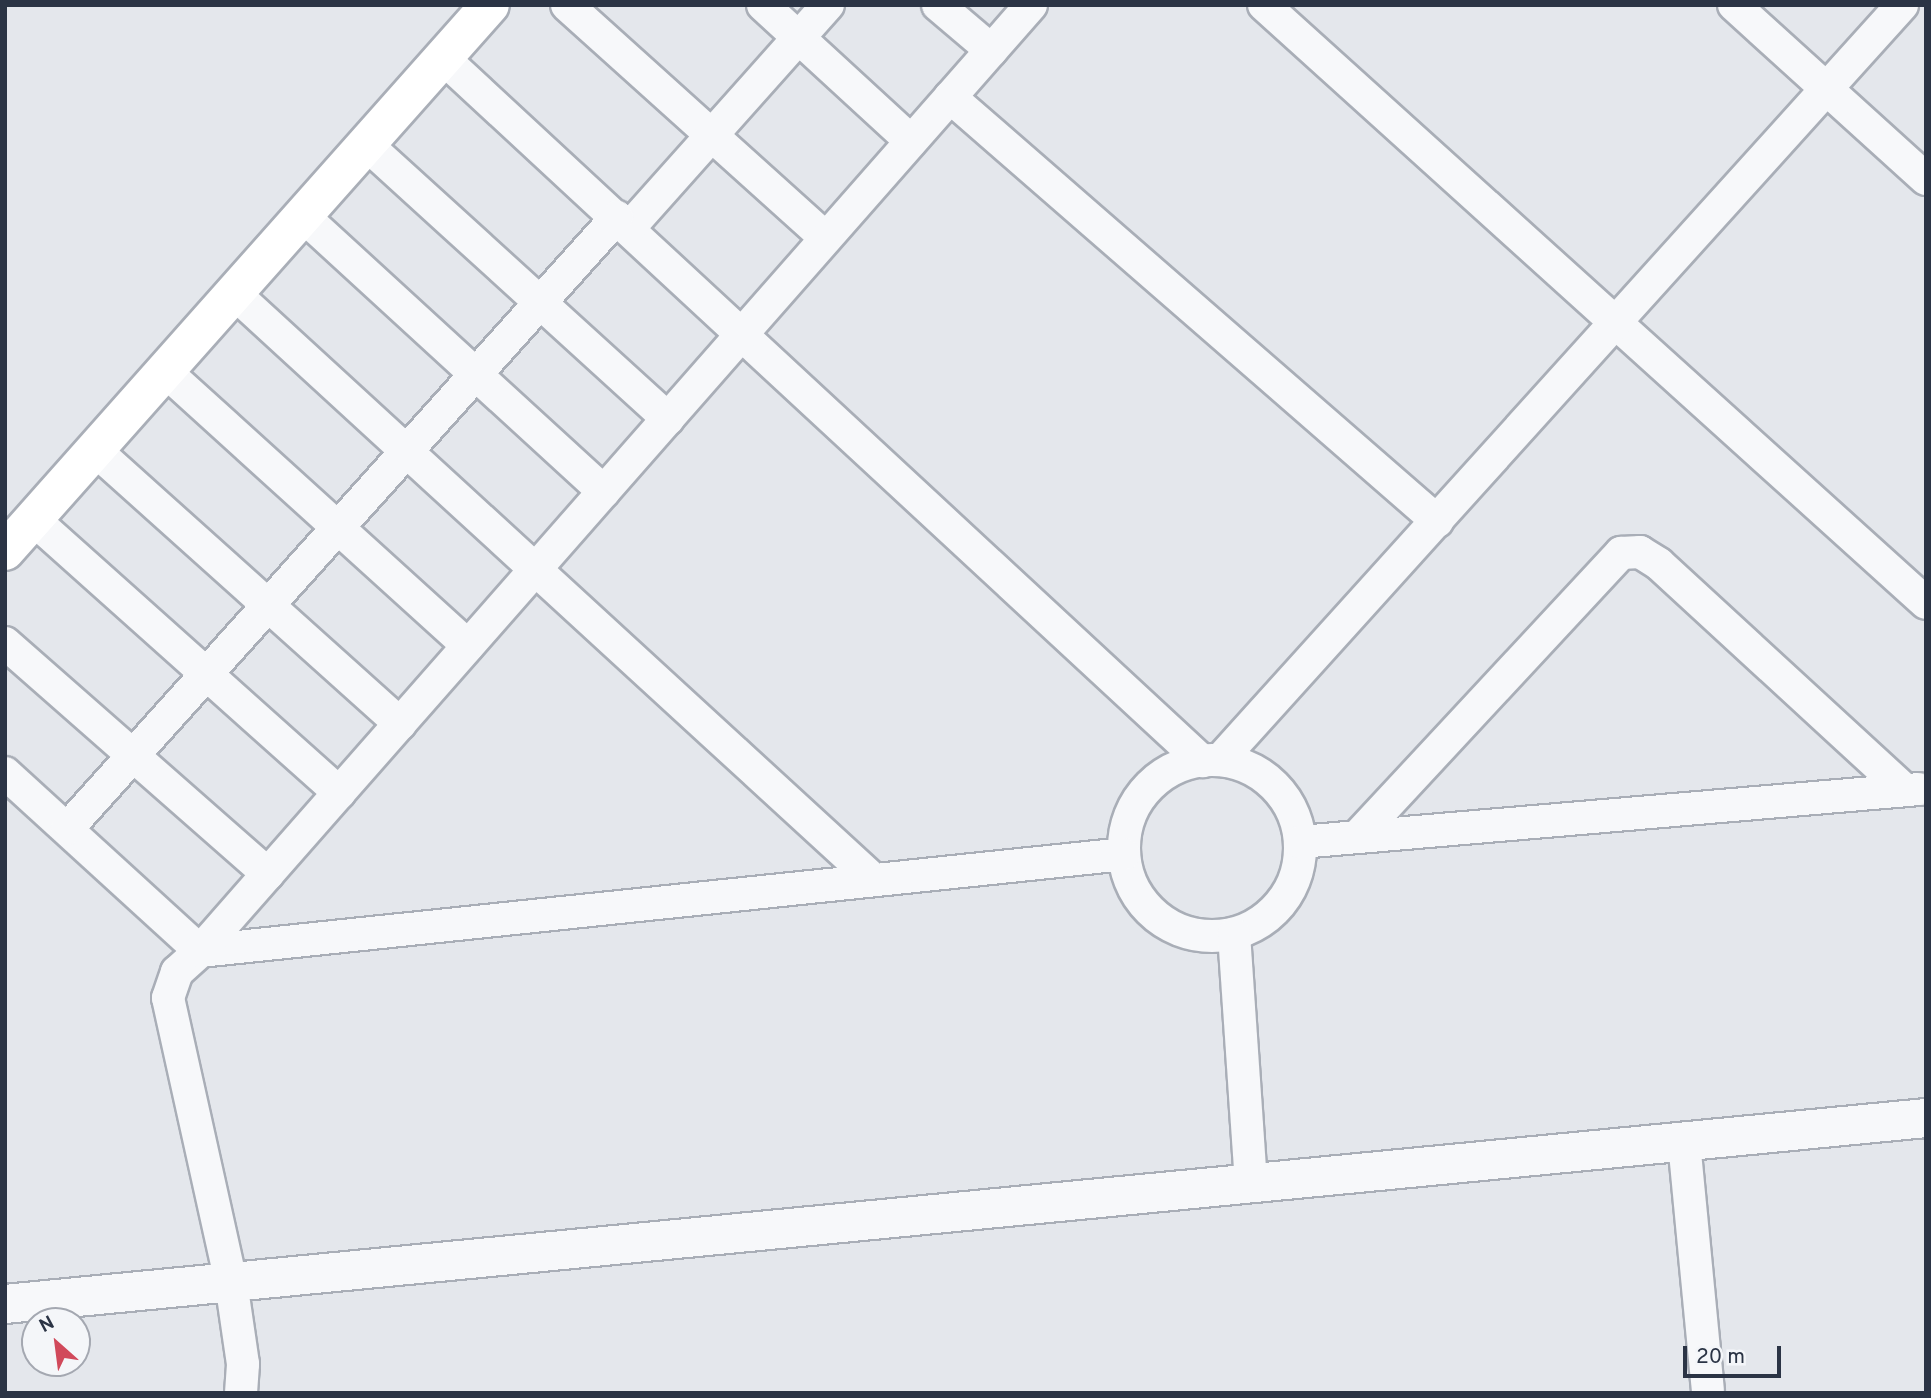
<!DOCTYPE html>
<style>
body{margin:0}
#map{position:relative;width:1931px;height:1398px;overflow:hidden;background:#e4e7ec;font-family:Overpass,sans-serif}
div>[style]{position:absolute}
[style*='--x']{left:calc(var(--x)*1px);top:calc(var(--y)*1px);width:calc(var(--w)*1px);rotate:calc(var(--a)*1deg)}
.roads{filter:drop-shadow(2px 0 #a9aeb7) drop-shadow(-2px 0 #a9aeb7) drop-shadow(0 2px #a9aeb7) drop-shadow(0 -2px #a9aeb7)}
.minor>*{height:32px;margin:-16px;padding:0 16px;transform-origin:16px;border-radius:16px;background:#f7f8fa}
.minor>.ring{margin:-16px;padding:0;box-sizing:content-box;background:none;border:32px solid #f7f8fa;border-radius:50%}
.tertiary>*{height:38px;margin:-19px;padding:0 19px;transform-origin:19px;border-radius:19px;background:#f7f8fa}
.secondary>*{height:38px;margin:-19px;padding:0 19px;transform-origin:19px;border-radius:19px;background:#fff}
span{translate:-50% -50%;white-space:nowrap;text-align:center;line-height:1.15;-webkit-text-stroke:6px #f4f6f9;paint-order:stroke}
.frame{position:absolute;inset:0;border:7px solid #2b3445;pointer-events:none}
.north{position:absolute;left:21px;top:1307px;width:70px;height:70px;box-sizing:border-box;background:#f4f6f9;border:2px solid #a4a8b1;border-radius:50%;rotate:332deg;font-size:19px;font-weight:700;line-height:28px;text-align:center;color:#2b3445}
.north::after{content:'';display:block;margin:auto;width:24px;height:32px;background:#d1495b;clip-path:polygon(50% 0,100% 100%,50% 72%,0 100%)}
.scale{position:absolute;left:1683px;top:1346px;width:98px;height:32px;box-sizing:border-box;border:4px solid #2b3445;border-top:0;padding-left:9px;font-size:21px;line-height:24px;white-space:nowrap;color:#2b3445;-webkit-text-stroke:5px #f4f6f9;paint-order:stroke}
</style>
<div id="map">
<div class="roads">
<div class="minor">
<div style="--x:567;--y:5;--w:348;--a:42"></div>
<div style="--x:763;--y:5;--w:201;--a:42.6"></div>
<div style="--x:938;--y:5;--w:70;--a:40.3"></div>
<div style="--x:1264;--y:5;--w:892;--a:42.09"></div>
<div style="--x:1734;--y:5;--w:259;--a:42.2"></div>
<div style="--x:443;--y:58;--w:1035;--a:42.81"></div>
<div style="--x:950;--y:97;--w:646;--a:41.04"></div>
<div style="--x:367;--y:145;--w:407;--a:42.3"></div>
<div style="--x:303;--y:216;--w:408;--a:42.5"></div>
<div style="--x:629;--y:228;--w:299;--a:-48.3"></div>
<div style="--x:234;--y:293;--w:868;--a:42.53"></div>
<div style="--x:165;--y:371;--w:409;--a:42.2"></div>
<div style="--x:95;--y:450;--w:410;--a:41.9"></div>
<div style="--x:33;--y:519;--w:411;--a:41.8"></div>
<div style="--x:5;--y:643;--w:350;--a:41.3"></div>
<div style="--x:1221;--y:759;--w:1016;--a:-47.91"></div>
<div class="ring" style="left:1124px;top:760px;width:144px;height:144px"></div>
<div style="--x:5;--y:773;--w:264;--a:42.4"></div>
<div style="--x:67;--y:829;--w:823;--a:-48.05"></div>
<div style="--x:1357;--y:837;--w:388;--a:-47.1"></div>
<div style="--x:1621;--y:553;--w:19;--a:-3"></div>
<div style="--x:1640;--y:552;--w:22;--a:32"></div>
<div style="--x:1659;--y:564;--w:334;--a:42.6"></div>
<div style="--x:1300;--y:842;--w:621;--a:-4.89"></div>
<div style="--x:1234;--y:934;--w:251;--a:86.1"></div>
<div style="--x:200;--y:951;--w:929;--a:-5.99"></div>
<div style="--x:1684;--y:1142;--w:249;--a:84.5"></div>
<div style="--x:241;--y:1393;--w:29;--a:-86"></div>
<div style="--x:243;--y:1364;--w:83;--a:-98.3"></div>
<div style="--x:231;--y:1282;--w:291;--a:-102.5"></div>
<div style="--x:168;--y:998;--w:28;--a:-71"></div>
<div style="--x:177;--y:972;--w:31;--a:-42"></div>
<div style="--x:200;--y:951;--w:1259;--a:-48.7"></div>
</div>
<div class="tertiary">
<div style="--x:5;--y:1304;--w:1930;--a:-5.53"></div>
</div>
<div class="secondary">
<div style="--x:5;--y:551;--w:730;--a:-48.39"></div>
</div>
</div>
<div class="frame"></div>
<div class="north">N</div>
<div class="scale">20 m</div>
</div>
